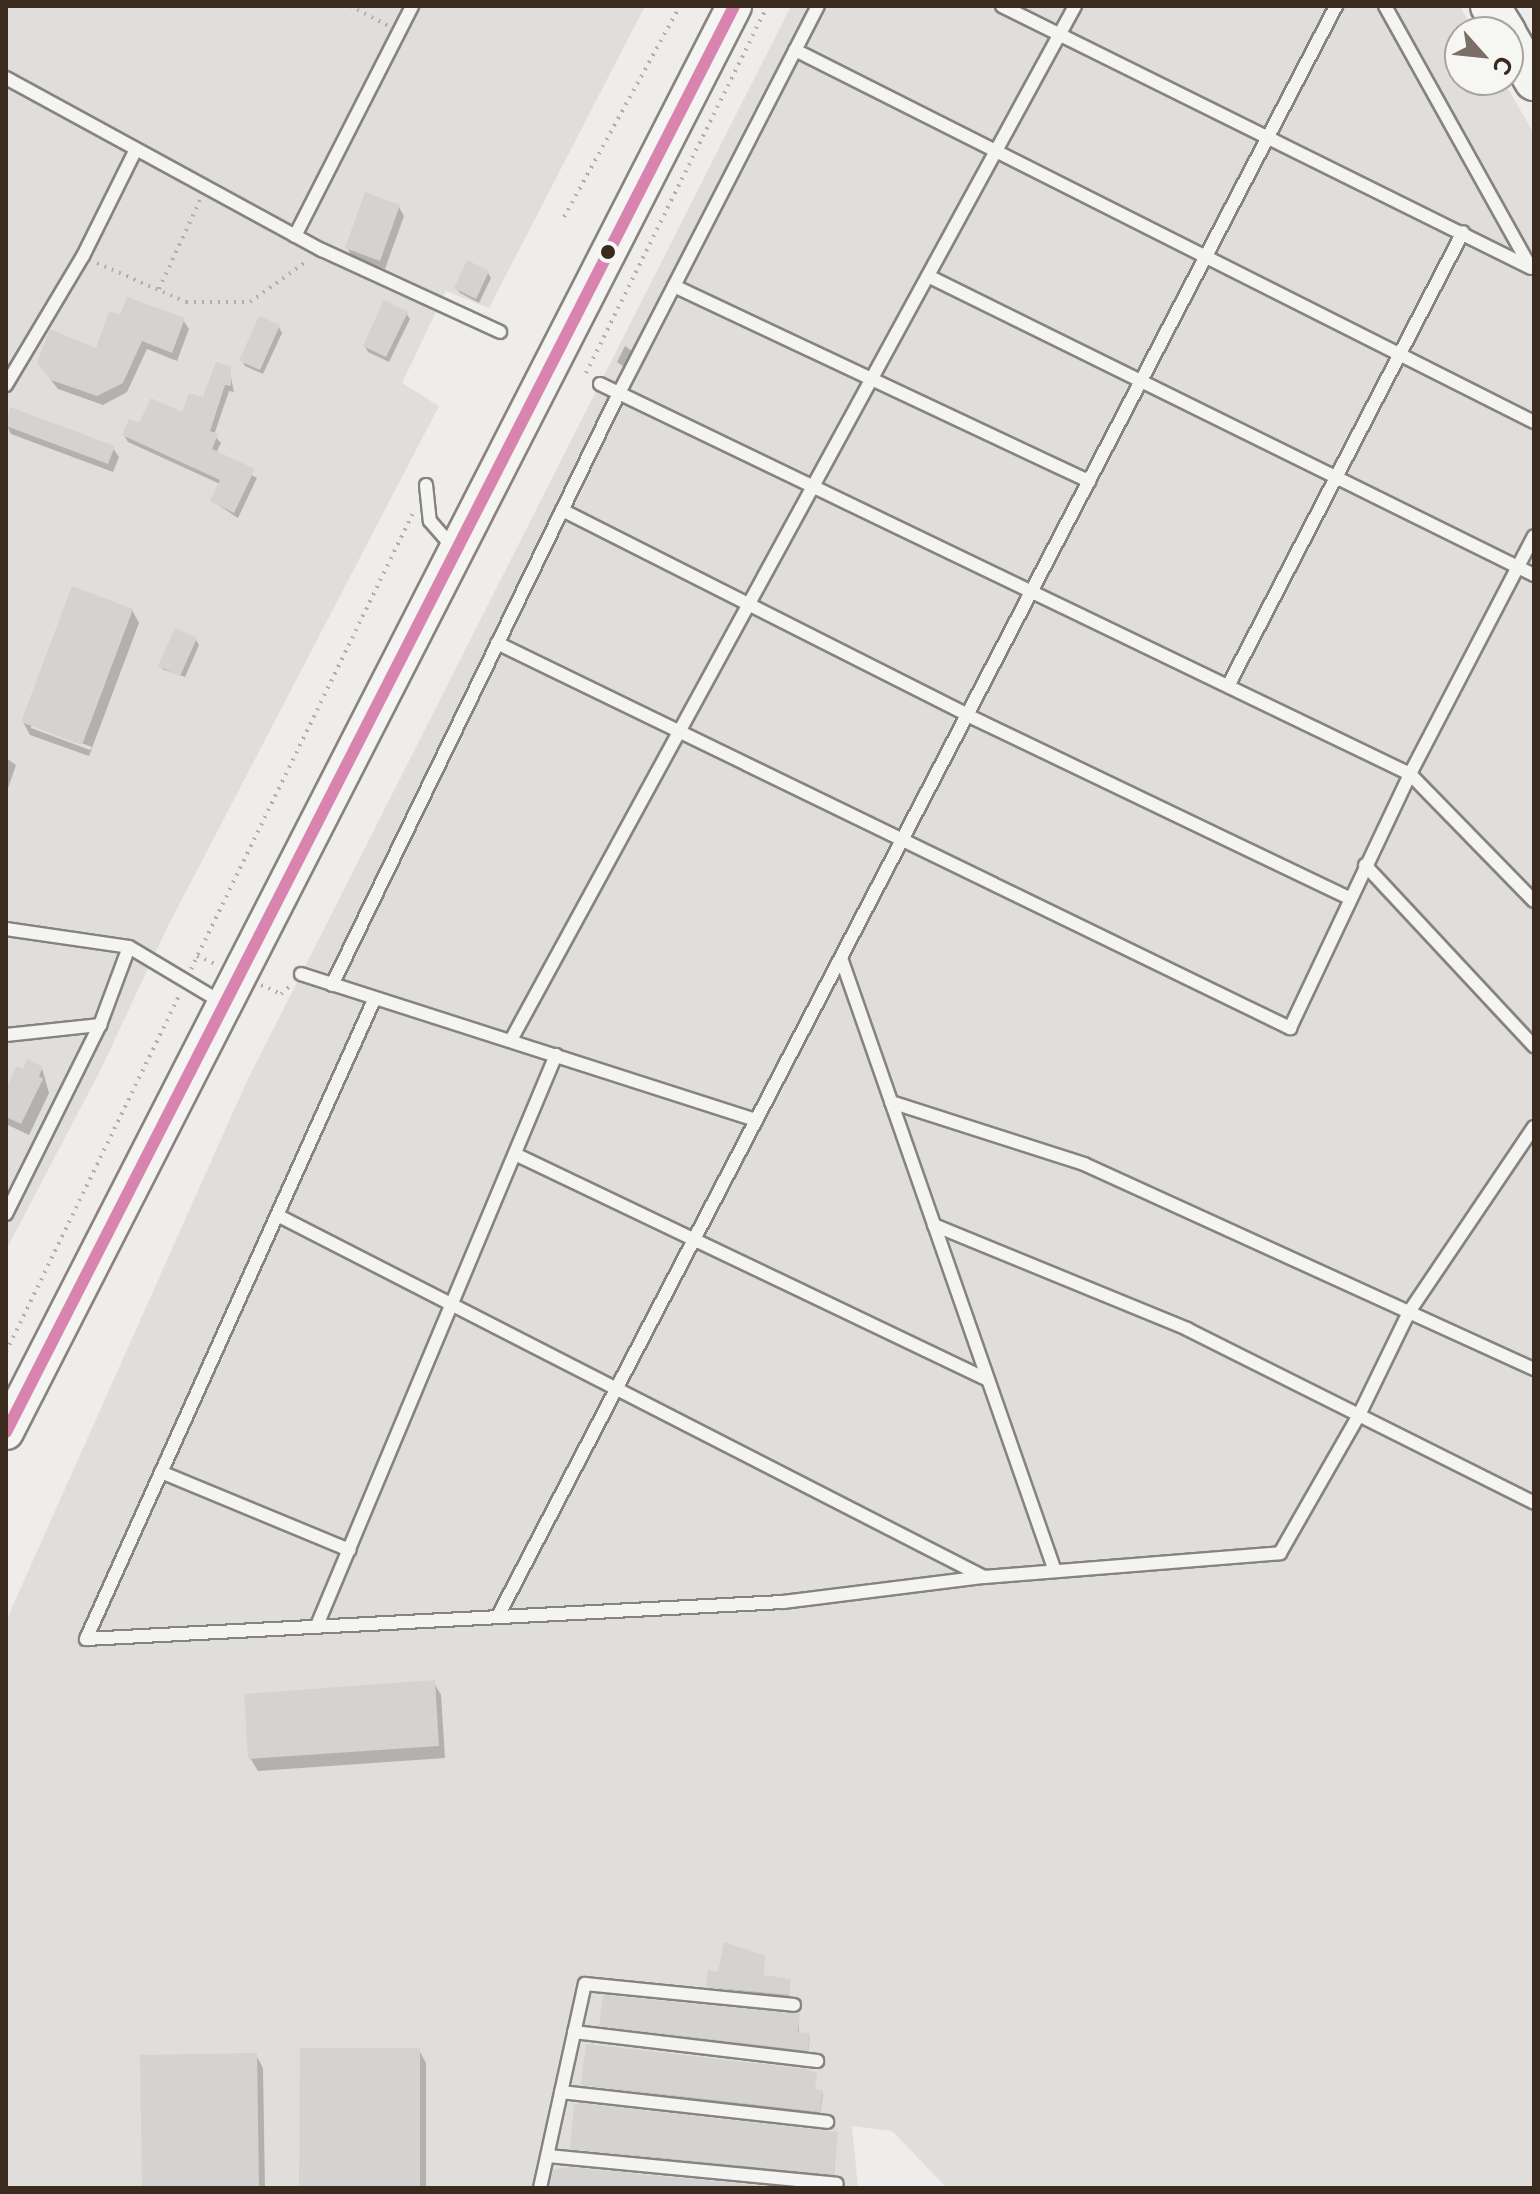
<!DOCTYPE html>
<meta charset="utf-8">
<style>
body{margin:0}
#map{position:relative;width:1540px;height:2194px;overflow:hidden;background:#eeedeb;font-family:"Playpen Sans",sans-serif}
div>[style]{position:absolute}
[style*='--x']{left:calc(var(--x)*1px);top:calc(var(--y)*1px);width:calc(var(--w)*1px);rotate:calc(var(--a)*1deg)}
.built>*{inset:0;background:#e0deda}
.shadow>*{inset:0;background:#0003}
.building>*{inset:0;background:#d4d3d1}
.path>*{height:4px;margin-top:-2px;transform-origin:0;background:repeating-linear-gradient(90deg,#b1afad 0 2px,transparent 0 8px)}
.roads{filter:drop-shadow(2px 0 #87837f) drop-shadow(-2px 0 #87837f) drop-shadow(0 2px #87837f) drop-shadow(0 -2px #87837f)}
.lane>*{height:12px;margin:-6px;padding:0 6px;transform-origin:6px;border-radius:6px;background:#f4f4f2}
.secondary>*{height:34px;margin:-17px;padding:0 17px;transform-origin:17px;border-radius:17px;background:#f4f4f2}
.primary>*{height:38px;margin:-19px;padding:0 19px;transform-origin:19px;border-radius:19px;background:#f4f4f2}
.bus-1>*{height:12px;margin:-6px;padding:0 6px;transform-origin:6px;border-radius:6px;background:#d884ae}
.dots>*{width:22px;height:22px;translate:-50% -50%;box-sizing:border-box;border:4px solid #f6f6f2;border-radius:50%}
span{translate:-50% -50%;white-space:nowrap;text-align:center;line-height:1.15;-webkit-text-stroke:6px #f6f6f2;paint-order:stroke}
.frame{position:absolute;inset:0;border:8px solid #3b2a1e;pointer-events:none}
.north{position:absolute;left:1444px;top:16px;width:80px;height:80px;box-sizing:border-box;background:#f6f6f2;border:2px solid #aba49d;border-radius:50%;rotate:117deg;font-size:22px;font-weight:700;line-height:32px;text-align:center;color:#3b2a1e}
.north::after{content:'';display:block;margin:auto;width:28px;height:36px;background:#7a6e66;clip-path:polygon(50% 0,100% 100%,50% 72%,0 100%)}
</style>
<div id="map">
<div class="built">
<div style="clip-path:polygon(6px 6px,645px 6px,489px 308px,446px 291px,402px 383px,439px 406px,167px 928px,101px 1069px,6px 1250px)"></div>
<div style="clip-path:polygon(791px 6px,1460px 6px,1475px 32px,1460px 32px,1460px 80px,1503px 80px,1534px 134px,1534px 2188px,947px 2188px,892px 2131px,852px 2126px,858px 2188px,6px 2188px,6px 1621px,246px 1083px)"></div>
</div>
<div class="shadow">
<div style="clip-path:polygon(399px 207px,404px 216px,385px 269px,352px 257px,347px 247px)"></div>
<div style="clip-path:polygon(488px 273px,491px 278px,479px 303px,460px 293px,456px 288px)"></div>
<div style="clip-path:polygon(406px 313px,410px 319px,389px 362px,368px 352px,365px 346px)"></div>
<div style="clip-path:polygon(121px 318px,183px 320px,189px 329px,177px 361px,147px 349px,127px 392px,103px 405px,58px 389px,45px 372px,97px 350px)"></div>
<div style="clip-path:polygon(279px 327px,282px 333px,263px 374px,245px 366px,242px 361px)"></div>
<div style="clip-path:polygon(625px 346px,632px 351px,624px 367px,617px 362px)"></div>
<div style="clip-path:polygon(229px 368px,234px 392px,229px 391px,214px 435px,221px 443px,216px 453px,257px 478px,238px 518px,212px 501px,220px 484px,128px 442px,124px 435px,183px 415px,204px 400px)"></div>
<div style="clip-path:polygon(11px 410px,113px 448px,119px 457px,113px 472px,11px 434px,6px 423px)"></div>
<div style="clip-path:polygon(evenodd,132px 610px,139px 623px,89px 756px,30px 735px,23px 722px,132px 610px,31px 724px,92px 747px,90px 750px,31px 728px,31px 724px)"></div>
<div style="clip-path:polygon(196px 640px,199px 645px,185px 677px,162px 669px)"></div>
<div style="clip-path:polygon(6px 758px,16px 765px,6px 794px)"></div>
<div style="clip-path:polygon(42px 1068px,49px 1093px,29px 1135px,6px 1124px,6px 1092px)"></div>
<div style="clip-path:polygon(434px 1683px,441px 1695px,445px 1758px,258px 1771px,250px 1758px)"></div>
<div style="clip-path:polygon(764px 1957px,763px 1977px,790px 1981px,789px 1997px,708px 1987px,720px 1974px)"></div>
<div style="clip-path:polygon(799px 2016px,799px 2034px,810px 2037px,808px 2052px,601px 2026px)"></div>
<div style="clip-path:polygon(419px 2050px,426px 2063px,426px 2188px,301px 2188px)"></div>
<div style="clip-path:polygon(256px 2055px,263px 2068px,265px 2188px,144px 2188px)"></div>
<div style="clip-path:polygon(815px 2074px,815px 2091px,823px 2094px,820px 2114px,583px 2085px)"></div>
<div style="clip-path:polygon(837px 2134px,834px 2176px,572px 2149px)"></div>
</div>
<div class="building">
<div style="clip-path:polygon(365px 192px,400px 205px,380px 261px,345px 248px)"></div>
<div style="clip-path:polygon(467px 260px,489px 271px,476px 299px,454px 288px)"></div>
<div style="clip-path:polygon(127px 297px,185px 318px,172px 353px,142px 341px,123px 383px,97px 396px,51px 380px,37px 363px,50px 329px,96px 348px,109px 311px,120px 315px)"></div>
<div style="clip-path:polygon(384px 300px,408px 312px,386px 357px,363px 346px)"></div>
<div style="clip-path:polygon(259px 316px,280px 325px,260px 370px,239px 361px)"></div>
<div style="clip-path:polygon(216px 362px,231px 366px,231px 386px,225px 385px,210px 431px,218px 434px,212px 449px,255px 469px,234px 513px,210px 501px,220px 480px,122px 435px,129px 419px,139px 423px,151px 398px,182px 412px,189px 393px,203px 397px)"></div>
<div style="clip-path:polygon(10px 407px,115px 446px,108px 464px,6px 426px)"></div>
<div style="clip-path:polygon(72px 586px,133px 609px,82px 745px,21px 722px)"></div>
<div style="clip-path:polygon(175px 628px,197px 638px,180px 676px,158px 666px)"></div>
<div style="clip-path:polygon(27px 1059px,43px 1067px,39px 1076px,43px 1079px,21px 1124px,6px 1117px,6px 1088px,17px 1066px,23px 1069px)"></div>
<div style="clip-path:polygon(435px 1680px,439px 1746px,248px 1759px,244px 1694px)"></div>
<div style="clip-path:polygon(724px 1942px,766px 1956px,763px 1975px,791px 1979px,789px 1995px,706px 1987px,708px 1970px,718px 1972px)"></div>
<div style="clip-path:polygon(603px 1995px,800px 2014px,798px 2032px,810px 2033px,808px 2051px,599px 2026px)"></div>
<div style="clip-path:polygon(586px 2044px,806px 2069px,817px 2073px,815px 2089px,823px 2090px,820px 2112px,581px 2085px)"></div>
<div style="clip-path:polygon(300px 2048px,420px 2048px,420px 2188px,299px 2188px)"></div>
<div style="clip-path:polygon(257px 2053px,259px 2188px,142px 2188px,140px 2055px)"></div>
<div style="clip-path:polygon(579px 2103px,838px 2132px,834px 2175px,570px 2149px,574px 2105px)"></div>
<div style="clip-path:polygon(568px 2167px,785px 2188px,549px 2188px,553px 2170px)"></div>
</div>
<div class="path">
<div style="--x:350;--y:6;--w:42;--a:27.2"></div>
<div style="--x:564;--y:217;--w:241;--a:-61.2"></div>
<div style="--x:97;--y:263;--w:97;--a:23.7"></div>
<div style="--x:186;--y:302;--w:64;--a:0"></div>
<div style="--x:250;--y:302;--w:70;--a:-35.7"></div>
<div style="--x:159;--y:289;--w:98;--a:-65.3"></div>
<div style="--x:586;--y:373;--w:409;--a:-63.7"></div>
<div style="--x:197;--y:956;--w:22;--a:24"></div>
<div style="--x:191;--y:969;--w:507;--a:-64.04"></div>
<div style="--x:261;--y:985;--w:22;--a:24"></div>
<div style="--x:281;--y:994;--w:13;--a:-42"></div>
<div style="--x:6;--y:1352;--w:397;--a:-64.1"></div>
</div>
<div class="roads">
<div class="lane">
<div style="--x:1002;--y:6;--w:590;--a:26.35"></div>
<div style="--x:1385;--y:6;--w:298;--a:60.9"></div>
<div style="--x:795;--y:50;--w:827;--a:26.72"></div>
<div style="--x:6;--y:78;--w:360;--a:28.6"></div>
<div style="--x:322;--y:250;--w:196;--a:24.7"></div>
<div style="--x:295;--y:236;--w:258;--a:-63"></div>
<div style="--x:928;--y:276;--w:676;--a:26.26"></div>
<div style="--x:674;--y:286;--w:459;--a:25.2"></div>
<div style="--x:600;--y:384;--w:899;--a:25.71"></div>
<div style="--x:1410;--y:774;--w:177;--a:45.7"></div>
<div style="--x:6;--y:385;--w:150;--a:-59.2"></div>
<div style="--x:83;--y:256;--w:119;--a:-63.6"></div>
<div style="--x:426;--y:485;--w:36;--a:84"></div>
<div style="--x:430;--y:521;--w:37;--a:49"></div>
<div style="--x:562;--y:510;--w:454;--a:26.8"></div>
<div style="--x:967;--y:715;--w:424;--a:25.6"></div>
<div style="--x:497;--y:643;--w:882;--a:25.9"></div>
<div style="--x:1290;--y:1028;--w:281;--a:-64.7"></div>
<div style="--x:1410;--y:774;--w:268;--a:-62.5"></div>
<div style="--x:1228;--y:686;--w:511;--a:-62.63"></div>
<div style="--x:1365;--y:865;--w:248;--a:47"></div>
<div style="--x:6;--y:929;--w:124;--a:8.3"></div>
<div style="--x:129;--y:947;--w:107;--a:30.9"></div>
<div style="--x:841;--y:958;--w:649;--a:70.76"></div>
<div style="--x:301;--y:974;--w:478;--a:17.8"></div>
<div style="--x:332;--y:985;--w:658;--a:-64.14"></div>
<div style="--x:619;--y:393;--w:435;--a:-62.8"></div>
<div style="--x:374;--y:1000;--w:701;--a:114.26"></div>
<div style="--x:86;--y:1639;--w:698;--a:-3.04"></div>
<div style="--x:783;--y:1602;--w:203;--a:-7.1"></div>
<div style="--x:984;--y:1577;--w:297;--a:-4.6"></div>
<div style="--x:1280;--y:1553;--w:159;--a:-60.2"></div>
<div style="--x:1359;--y:1415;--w:114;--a:-64.1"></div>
<div style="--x:1409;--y:1312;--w:223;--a:-56"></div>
<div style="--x:6;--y:1035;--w:95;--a:-6.1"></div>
<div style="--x:511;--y:1040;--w:1178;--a:-61.39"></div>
<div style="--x:891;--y:1102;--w:203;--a:17.8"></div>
<div style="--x:1084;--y:1164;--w:494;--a:24.5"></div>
<div style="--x:515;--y:1154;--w:524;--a:25.54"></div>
<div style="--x:6;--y:1214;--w:211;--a:-63.6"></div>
<div style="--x:100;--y:1025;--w:83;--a:-69.6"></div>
<div style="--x:277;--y:1215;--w:794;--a:27.11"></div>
<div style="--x:934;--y:1225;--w:274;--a:22.3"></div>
<div style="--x:1187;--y:1329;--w:388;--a:26.6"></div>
<div style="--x:161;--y:1472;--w:204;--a:22.5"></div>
<div style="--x:498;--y:1616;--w:1815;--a:-62.5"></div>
<div style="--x:318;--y:1623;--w:616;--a:-67.27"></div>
<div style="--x:574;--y:2032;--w:245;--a:6.8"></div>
<div style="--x:561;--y:2092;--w:268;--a:6.4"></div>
<div style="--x:548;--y:2156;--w:290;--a:5.5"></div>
<div style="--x:540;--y:2188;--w:209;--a:-77.6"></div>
<div style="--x:585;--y:1984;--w:210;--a:5.7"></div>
</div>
<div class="secondary">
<div style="--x:6;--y:1432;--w:1601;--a:-62.95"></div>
</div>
<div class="primary">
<div style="--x:1490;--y:6;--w:31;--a:58"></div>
<div style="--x:1508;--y:36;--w:52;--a:60"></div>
</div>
</div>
<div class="bus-1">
<div style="--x:6;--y:1432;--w:1601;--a:-62.95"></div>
</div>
<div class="dots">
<div style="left:608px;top:252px;background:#3b2a1e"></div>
</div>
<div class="frame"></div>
<div class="north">С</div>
</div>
